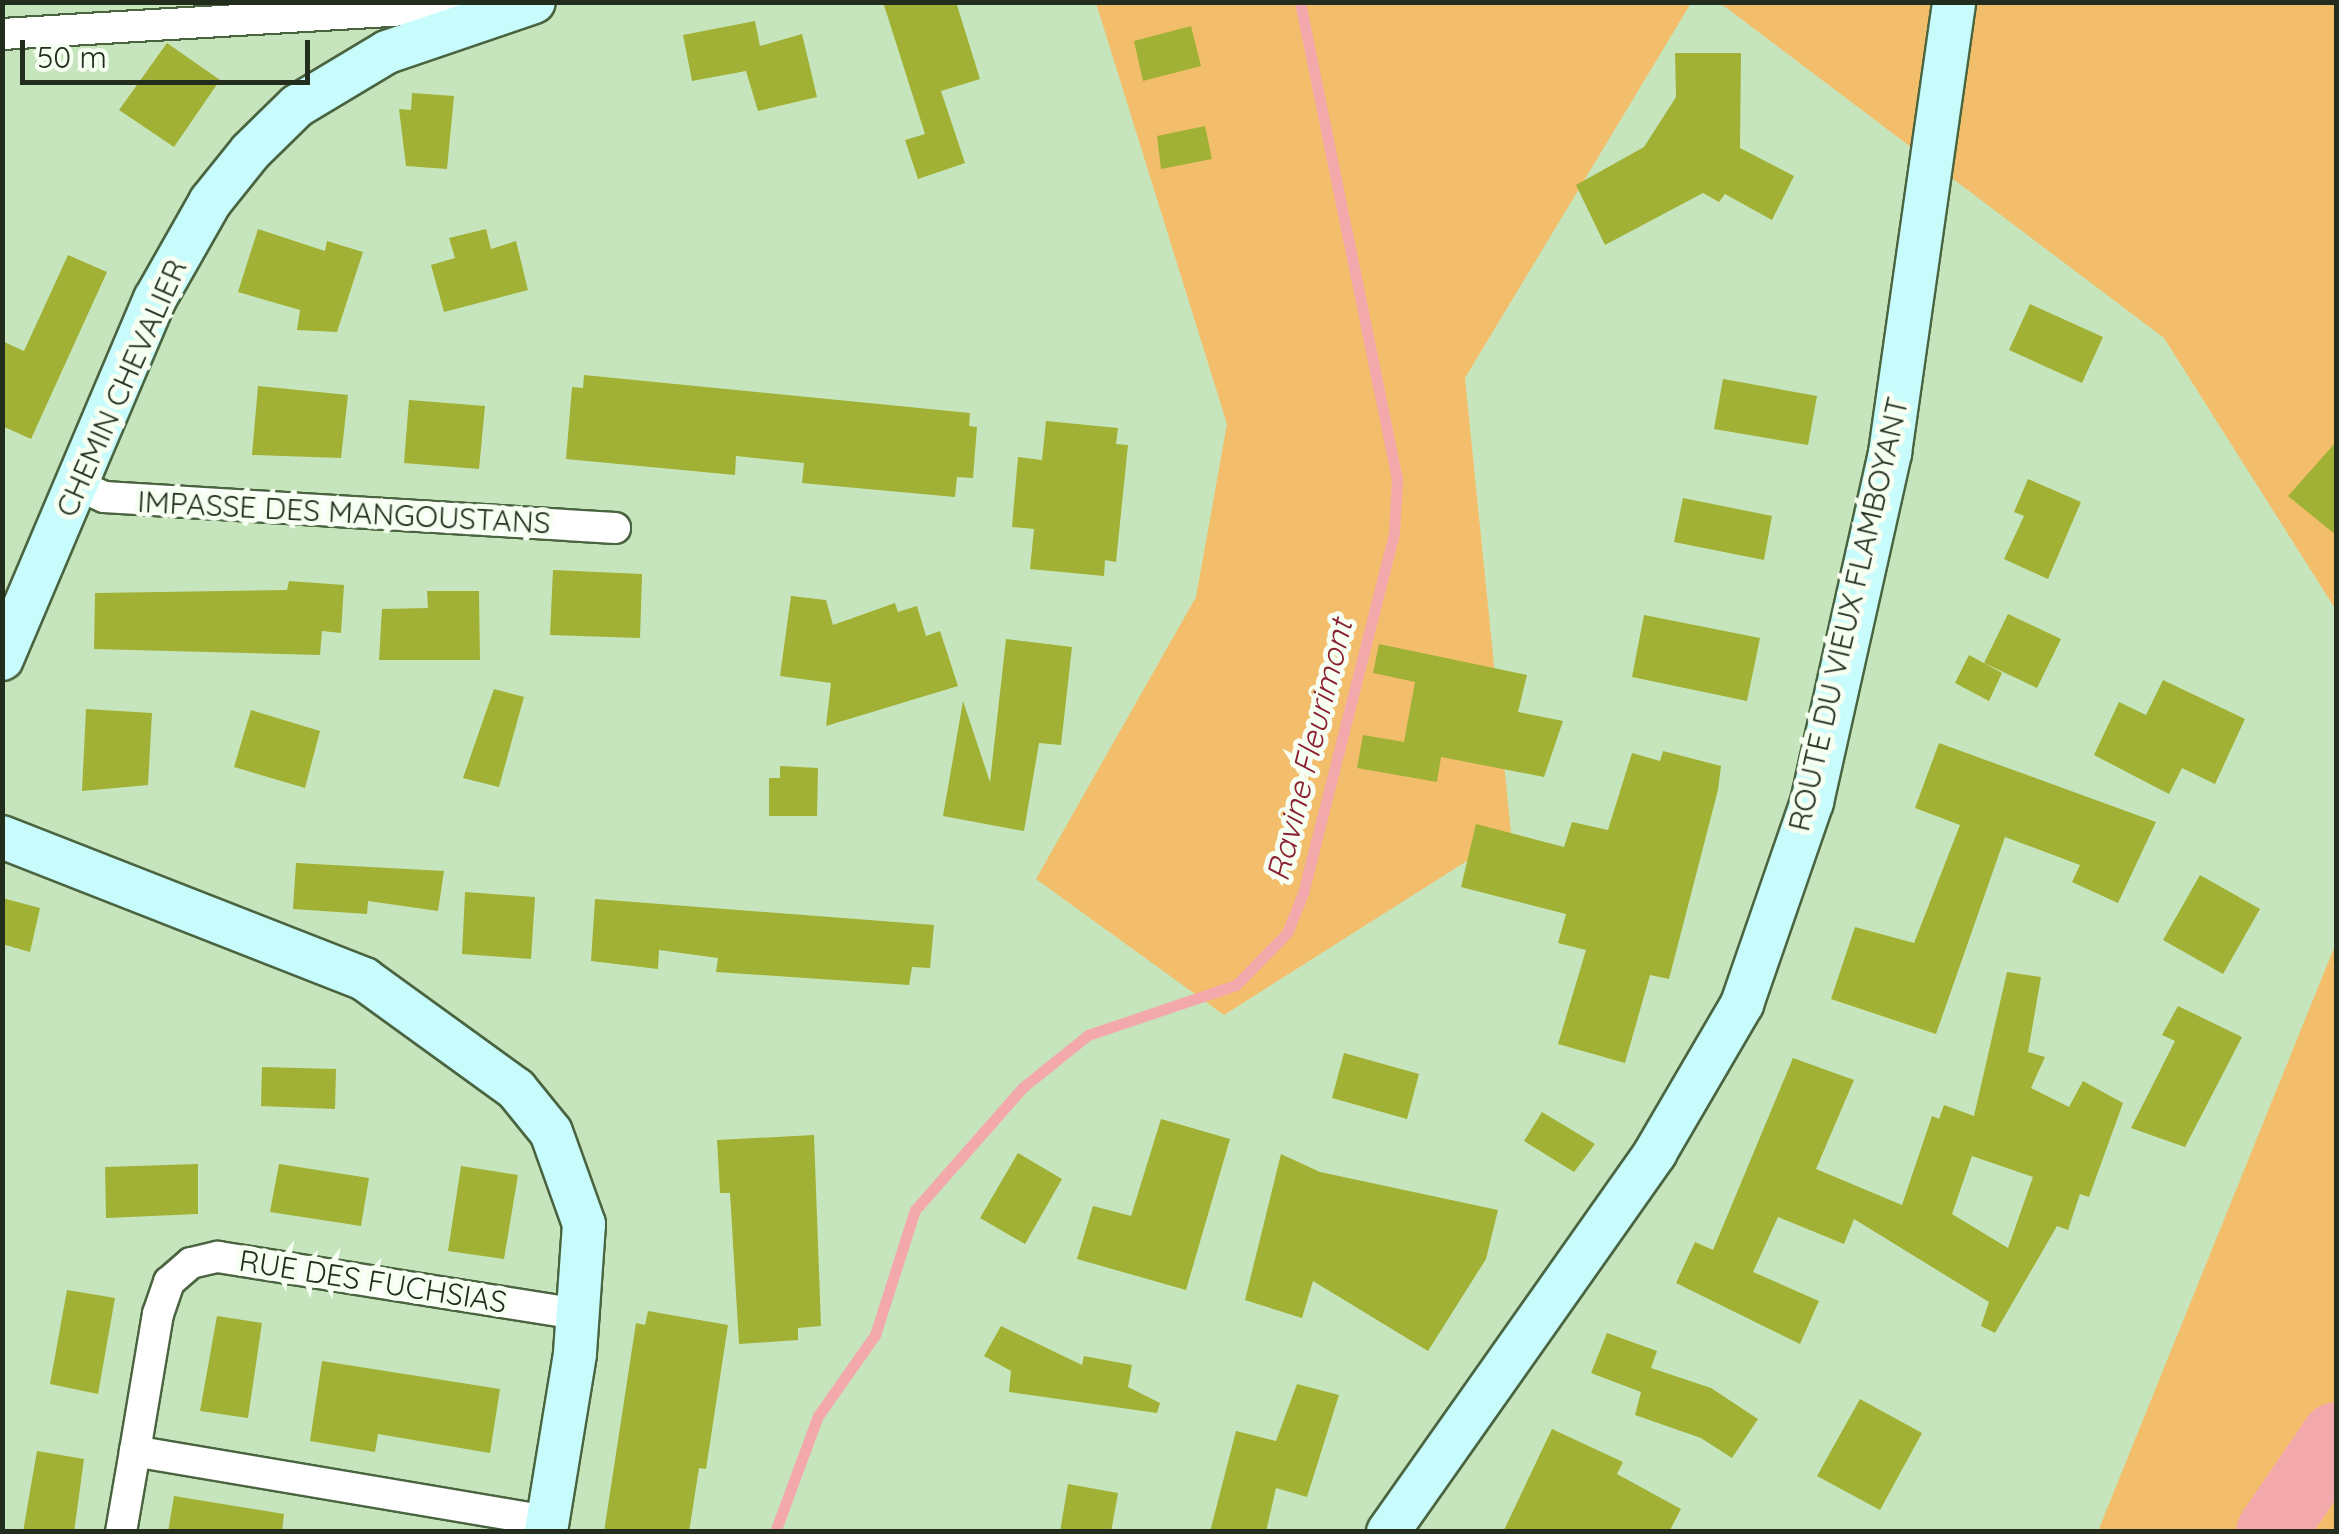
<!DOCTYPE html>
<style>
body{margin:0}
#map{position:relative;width:2339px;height:1534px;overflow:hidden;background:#c7e5bc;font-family:Quicksand,sans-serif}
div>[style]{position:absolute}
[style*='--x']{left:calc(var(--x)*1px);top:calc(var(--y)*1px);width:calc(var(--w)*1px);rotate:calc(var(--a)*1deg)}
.green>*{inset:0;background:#f3be6b}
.stream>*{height:11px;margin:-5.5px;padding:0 5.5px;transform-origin:5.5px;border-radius:5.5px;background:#f3a9ac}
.river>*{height:70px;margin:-35px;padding:0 35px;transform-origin:35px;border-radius:35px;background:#f3a9ac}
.building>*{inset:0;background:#a0b136}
.roads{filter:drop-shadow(2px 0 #4a6440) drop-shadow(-2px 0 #4a6440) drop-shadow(0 2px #4a6440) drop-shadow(0 -2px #4a6440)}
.street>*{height:30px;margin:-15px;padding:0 15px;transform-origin:15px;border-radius:15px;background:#fff}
.secondary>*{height:42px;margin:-21px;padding:0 21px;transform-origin:21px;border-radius:21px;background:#c8fbfc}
span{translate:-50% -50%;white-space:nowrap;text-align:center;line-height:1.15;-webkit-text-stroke:10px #f6fff2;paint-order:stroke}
.street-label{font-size:30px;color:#222d1e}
.water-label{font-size:32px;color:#8a2030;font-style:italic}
.frame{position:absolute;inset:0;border:5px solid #222d1e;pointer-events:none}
.scale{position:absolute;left:20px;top:40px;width:290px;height:45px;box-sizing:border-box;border:5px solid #222d1e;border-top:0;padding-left:12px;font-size:30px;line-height:35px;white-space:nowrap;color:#222d1e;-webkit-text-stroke:8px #f6fff2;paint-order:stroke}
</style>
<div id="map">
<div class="green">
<div style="clip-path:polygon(1096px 3px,1691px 3px,1465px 378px,1511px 833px,1224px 1015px,1036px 879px,1196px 597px,1227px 424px)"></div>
<div style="clip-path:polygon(1720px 3px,2336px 3px,2336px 610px,2164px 338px)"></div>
<div style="clip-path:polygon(2336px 943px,2336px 1531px,2098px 1531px)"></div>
</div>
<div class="stream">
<div style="--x:775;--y:1532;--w:124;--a:-69.7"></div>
<div style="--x:818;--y:1416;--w:99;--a:-54.9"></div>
<div style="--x:875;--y:1335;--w:131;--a:-72.3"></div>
<div style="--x:915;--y:1210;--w:162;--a:-48.7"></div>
<div style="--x:1022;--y:1088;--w:85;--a:-38.8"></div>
<div style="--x:1088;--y:1035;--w:156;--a:-18.7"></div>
<div style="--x:1236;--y:985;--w:73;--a:-45.6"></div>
<div style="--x:1287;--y:933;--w:43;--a:-68.2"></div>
<div style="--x:1303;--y:893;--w:371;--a:-75.8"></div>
<div style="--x:1394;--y:533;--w:54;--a:-86.8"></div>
<div style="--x:1397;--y:479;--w:487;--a:-101.5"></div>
</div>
<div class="river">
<div style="--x:2271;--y:1532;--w:115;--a:-55.6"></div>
</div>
<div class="building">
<div style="clip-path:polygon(883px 2px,956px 2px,980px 79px,941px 91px,965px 163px,918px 179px,905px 140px,925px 134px)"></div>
<div style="clip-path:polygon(755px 21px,760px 46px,802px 34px,817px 97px,758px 111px,746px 71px,692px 81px,683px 35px)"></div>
<div style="clip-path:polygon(1191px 26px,1201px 66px,1143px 81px,1134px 41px)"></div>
<div style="clip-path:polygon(167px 43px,220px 80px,174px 147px,119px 110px)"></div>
<div style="clip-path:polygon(1675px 53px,1741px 53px,1740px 148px,1794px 176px,1772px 220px,1725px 194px,1719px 202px,1703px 193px,1605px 245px,1576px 185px,1644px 147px,1676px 97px)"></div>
<div style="clip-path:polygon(412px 93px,454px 96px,447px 169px,406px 166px,399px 109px,411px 110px)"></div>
<div style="clip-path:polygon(1205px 126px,1212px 159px,1161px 169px,1157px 136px)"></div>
<div style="clip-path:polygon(258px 229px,325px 251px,327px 241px,363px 252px,337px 332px,297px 330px,300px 310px,238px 292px)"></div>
<div style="clip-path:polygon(486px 229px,491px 249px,516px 241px,528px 290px,444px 312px,431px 265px,455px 258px,449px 238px)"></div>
<div style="clip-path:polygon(68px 255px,107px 272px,31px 439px,2px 426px,2px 341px,24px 351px)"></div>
<div style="clip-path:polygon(2030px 304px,2103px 337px,2082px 383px,2009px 350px)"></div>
<div style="clip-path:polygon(584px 375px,970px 413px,969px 426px,977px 427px,973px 478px,957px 477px,955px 497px,802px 483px,804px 463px,736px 456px,735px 475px,566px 459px,572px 387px,583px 388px)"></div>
<div style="clip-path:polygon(1723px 379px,1817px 396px,1808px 445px,1714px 429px)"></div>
<div style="clip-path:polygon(258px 386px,348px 395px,341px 458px,252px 455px)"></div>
<div style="clip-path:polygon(409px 400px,485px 406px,479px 469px,404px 463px)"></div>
<div style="clip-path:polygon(1046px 421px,1118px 428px,1116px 444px,1128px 445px,1116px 562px,1105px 560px,1104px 576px,1030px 569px,1034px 529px,1012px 527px,1018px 457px,1042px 460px)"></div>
<div style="clip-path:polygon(2336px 442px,2336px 535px,2288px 496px)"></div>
<div style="clip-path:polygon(2028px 479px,2081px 502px,2048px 579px,2004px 559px,2024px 516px,2014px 512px)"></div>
<div style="clip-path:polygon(1683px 498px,1772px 516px,1764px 560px,1674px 542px)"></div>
<div style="clip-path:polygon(553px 570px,642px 574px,640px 638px,550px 635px)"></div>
<div style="clip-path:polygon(289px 581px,344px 585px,341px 633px,322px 631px,320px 655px,94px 649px,95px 593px,287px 590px)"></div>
<div style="clip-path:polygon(427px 591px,479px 591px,480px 660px,379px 660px,382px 609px,428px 608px)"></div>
<div style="clip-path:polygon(791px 596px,826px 600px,833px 625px,895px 603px,898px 612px,917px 606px,926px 636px,940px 631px,958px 686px,826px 726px,831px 683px,780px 676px)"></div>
<div style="clip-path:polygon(2008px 614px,2061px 639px,2037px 688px,1984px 663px)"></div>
<div style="clip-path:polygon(1644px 615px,1760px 638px,1747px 701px,1632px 677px)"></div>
<div style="clip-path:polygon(1006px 639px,1072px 647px,1061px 745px,1039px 743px,1024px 831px,943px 816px,963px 701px,990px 782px)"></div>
<div style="clip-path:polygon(1379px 644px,1527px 675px,1518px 712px,1563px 721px,1544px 777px,1441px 757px,1437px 782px,1357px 768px,1363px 735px,1404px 742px,1415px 682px,1373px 673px)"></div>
<div style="clip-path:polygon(1969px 655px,2002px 673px,1989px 701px,1955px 683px)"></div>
<div style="clip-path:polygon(2163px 680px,2245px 719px,2215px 784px,2182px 768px,2169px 794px,2094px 755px,2119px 702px,2146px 715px)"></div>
<div style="clip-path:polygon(494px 689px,524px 697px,499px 787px,463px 778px)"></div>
<div style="clip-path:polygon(86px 709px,152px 713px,148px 785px,82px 791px)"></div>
<div style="clip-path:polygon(251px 710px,320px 731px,305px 788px,234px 767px)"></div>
<div style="clip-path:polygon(1939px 743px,2156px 822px,2118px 903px,2072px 882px,2080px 865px,2005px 837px,1936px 1034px,1831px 999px,1855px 927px,1914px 943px,1960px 825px,1915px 808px)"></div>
<div style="clip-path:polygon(1663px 751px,1721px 766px,1718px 790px,1669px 979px,1650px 975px,1625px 1063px,1558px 1044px,1586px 950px,1558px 943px,1566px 914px,1461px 887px,1476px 824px,1564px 847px,1572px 822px,1608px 830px,1632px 753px,1660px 761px)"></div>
<div style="clip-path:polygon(780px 766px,818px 768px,817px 816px,769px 816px,769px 778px,780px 778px)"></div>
<div style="clip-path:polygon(296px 863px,444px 871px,438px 911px,368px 901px,367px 914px,293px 909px)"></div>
<div style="clip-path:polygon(2200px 875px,2260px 909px,2223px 974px,2163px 940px)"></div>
<div style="clip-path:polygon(465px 892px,535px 897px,531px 959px,462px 954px)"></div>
<div style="clip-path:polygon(2px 898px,40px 908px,30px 952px,2px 944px)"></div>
<div style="clip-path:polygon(595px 899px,934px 925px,930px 968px,912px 967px,909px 985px,716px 972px,718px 958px,659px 950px,658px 969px,591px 961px)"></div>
<div style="clip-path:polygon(evenodd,2007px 972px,2041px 977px,2028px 1052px,2045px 1057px,2031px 1088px,2069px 1107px,2083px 1081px,2123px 1103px,2089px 1197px,2080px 1194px,2068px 1230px,2057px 1226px,1995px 1333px,1981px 1326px,1989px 1302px,1854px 1219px,1844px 1244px,1778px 1217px,1753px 1272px,1819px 1301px,1800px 1344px,1676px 1283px,1695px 1242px,1713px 1250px,1793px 1058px,1854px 1080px,1816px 1169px,1902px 1205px,1932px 1116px,1939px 1119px,1944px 1105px,1974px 1116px,2007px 972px,1972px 1156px,2033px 1177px,2008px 1248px,1952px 1214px,1972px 1156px)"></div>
<div style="clip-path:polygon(2178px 1006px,2242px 1037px,2185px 1147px,2131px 1128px,2175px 1041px,2162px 1035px)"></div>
<div style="clip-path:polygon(1344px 1053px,1419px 1074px,1407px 1119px,1332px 1098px)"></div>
<div style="clip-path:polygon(262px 1067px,336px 1069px,335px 1109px,261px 1106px)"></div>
<div style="clip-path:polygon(1542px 1112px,1595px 1144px,1574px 1172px,1524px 1141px)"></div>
<div style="clip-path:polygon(1161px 1119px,1230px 1139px,1186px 1290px,1077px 1259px,1093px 1206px,1131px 1216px)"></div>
<div style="clip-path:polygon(814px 1135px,821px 1326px,798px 1328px,798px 1340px,739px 1344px,730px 1193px,720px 1193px,717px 1140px)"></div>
<div style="clip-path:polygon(1018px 1153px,1062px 1179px,1025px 1244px,980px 1218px)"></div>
<div style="clip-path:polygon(1281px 1154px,1320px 1172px,1498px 1210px,1486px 1259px,1428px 1351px,1313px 1281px,1302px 1318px,1245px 1300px)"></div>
<div style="clip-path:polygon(198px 1164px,198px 1214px,106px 1218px,105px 1167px)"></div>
<div style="clip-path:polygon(279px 1164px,369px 1178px,361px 1226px,270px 1212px)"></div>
<div style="clip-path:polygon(461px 1166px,518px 1175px,504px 1259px,448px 1251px)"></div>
<div style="clip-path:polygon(67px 1290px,115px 1298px,98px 1394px,50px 1384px)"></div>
<div style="clip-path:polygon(648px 1311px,728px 1325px,706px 1469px,699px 1468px,689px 1532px,604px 1532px,636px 1323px,645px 1325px)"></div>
<div style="clip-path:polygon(217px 1316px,262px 1323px,248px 1418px,200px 1411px)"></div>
<div style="clip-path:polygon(1001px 1326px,1082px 1365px,1084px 1356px,1132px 1365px,1128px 1387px,1160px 1403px,1157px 1413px,1009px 1392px,1011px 1371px,984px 1356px)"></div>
<div style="clip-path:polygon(1607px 1333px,1657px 1351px,1651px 1368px,1711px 1388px,1758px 1419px,1732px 1458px,1701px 1438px,1635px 1415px,1641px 1392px,1591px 1373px)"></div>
<div style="clip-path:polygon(322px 1361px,500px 1389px,490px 1453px,378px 1434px,375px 1452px,310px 1441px)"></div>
<div style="clip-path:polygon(1297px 1384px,1339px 1395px,1307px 1497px,1276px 1488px,1266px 1532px,1210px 1532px,1236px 1431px,1276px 1441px)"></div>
<div style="clip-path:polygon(1860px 1399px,1922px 1433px,1880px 1510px,1817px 1476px)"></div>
<div style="clip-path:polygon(1552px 1429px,1623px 1462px,1617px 1474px,1681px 1509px,1669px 1532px,1503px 1532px)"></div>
<div style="clip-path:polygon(37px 1451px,84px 1459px,74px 1532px,23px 1532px)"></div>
<div style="clip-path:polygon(1068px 1484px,1118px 1493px,1111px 1532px,1060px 1532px)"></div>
<div style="clip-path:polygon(174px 1496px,284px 1514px,282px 1532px,168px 1532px)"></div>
</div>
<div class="roads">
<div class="street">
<div style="--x:2;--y:34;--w:489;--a:-3.4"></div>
<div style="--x:75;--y:484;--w:32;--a:24"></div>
<div style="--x:104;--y:497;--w:512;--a:3.47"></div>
<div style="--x:547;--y:1521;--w:418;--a:-170.4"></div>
<div style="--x:135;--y:1451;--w:139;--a:-80.5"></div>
<div style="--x:158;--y:1314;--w:34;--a:-71"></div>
<div style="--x:169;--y:1282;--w:29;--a:-41"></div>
<div style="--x:191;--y:1263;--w:28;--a:-13"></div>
<div style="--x:218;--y:1257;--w:363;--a:9"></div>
<div style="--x:121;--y:1532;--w:82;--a:-80.2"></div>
</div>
<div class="secondary">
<div style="--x:2;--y:659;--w:391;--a:-67"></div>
<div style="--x:155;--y:299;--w:112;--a:-60.4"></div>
<div style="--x:210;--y:202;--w:64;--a:-51.3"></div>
<div style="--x:250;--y:152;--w:66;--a:-44.4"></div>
<div style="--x:297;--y:106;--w:105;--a:-31"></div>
<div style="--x:387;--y:52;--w:155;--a:-18.8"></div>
<div style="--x:2;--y:837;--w:389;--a:21.4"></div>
<div style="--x:364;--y:979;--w:188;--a:35.9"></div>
<div style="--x:516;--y:1089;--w:55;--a:50.9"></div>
<div style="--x:551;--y:1132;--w:98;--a:70.3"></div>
<div style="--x:584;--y:1224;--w:130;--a:94"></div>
<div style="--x:575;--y:1354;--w:180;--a:99.3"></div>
<div style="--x:1388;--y:1532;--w:464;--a:-54.8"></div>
<div style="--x:1655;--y:1153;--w:173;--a:-59.7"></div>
<div style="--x:1742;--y:1004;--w:214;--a:-70.9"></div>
<div style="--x:1812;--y:802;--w:358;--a:-77.4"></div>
<div style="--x:1890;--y:453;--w:456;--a:-81.9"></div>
</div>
</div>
<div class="street-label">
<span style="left:121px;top:388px;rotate:-66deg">CHEMIN CHEVALIER</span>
<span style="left:344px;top:512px;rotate:3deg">IMPASSE DES MANGOUSTANS</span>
<span style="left:1848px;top:614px;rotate:-77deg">ROUTE DU VIEUX FLAMBOYANT</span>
<span style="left:373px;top:1281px;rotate:9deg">RUE DES FUCHSIAS</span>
</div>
<div class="water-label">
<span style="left:1309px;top:750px;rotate:-76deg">Ravine Fleurimont</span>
</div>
<div class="frame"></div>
<div class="scale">50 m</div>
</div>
